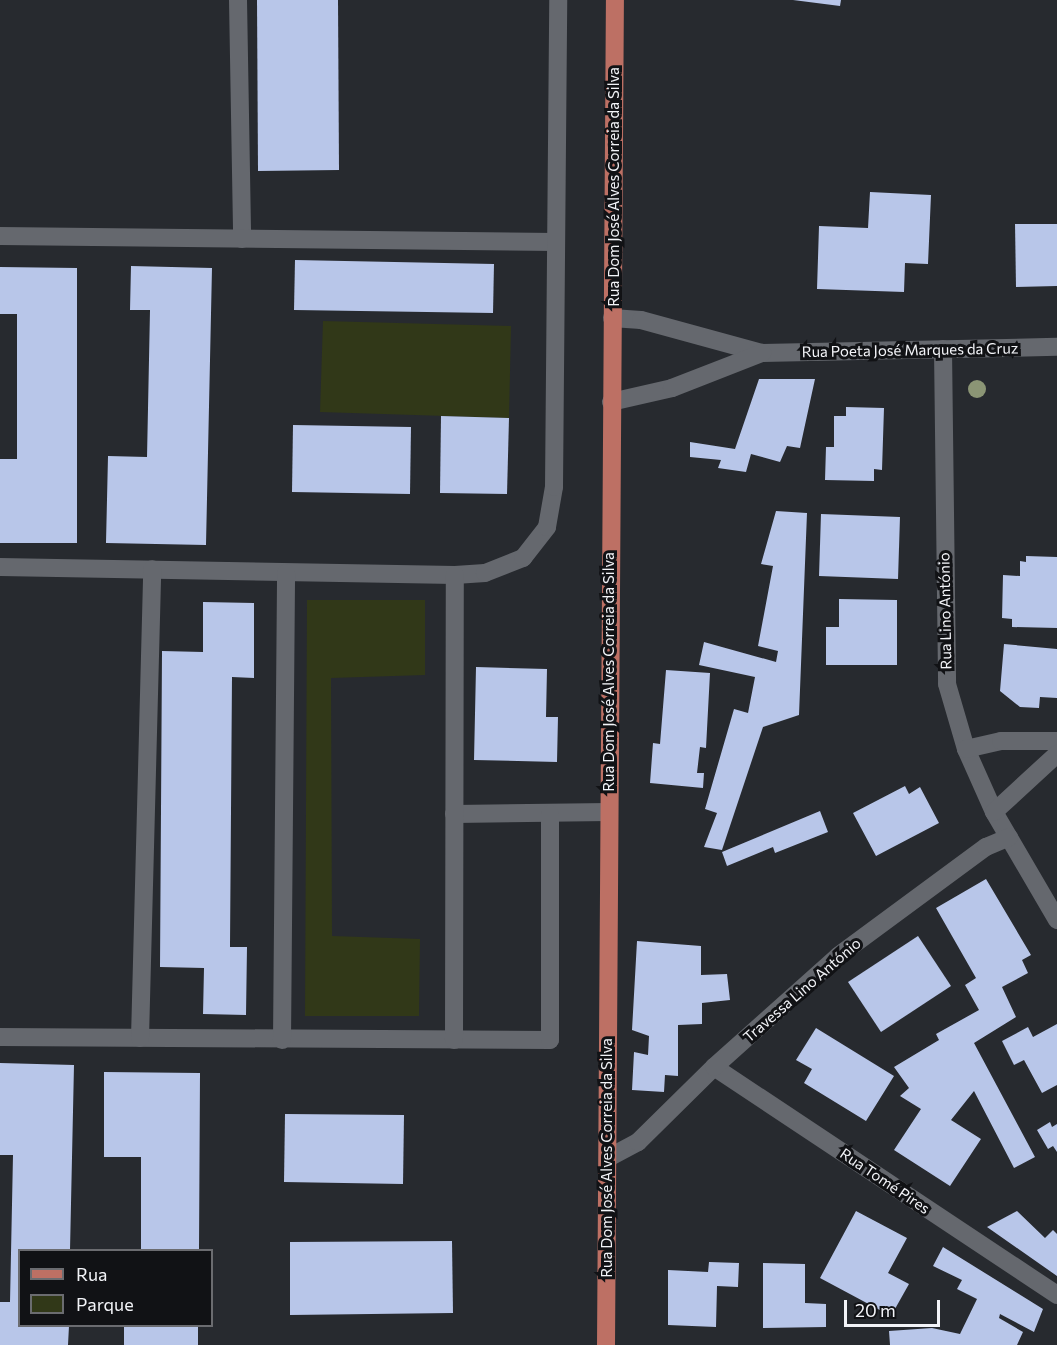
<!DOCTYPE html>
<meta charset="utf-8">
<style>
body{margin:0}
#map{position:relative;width:1057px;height:1345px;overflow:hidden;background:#272a2f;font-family:Commissioner,sans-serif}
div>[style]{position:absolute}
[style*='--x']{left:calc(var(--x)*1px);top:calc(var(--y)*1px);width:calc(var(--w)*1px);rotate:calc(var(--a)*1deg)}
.green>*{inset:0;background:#313818}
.building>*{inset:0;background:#b8c6e9}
.minor>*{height:18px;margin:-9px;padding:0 9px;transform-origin:9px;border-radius:9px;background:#65686e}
.major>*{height:18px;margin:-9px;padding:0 9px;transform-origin:9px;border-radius:9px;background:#bd7064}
.trees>*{width:18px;height:18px;margin:-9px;border-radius:50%;background:#8b9575}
span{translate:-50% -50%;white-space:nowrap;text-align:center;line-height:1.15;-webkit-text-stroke:6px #111215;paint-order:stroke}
.street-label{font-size:15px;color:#f3f4f8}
.legend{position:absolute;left:18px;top:1249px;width:195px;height:78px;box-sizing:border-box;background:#111215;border:2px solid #6b6c70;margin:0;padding:8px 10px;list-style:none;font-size:18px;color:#f3f4f8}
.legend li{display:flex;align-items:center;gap:12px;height:30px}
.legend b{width:30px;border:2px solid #6b6c70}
.scale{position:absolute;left:844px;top:1300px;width:96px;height:27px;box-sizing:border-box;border:3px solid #f3f4f8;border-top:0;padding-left:8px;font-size:18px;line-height:21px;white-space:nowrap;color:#f3f4f8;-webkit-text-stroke:4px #111215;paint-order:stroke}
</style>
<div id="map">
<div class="green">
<div style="clip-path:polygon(323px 321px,511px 326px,509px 418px,320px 412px)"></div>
<div style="clip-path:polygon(307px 600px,425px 600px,425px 675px,331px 678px,332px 936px,420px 939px,419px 1016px,305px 1016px)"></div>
</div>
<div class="building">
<div style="clip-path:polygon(257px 0,338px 0,339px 170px,258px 171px)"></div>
<div style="clip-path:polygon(793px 0,841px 0,840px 6px)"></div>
<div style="clip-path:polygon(870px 192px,931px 195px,928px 264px,905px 263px,904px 292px,817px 289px,819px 226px,868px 228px)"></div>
<div style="clip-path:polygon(1015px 224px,1057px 224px,1057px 286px,1016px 287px)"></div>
<div style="clip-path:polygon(295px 260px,494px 264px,493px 313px,294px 310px)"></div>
<div style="clip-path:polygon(131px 266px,212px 268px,206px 545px,106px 543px,108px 456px,147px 457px,150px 310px,130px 310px)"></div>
<div style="clip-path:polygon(0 267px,77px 268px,77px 543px,0 543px,0 459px,17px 459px,17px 314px,0 314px)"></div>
<div style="clip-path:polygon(759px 379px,815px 379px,800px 448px,787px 446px,780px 462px,751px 454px,746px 472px,718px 468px,721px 460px,690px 457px,690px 442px,735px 449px)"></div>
<div style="clip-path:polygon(846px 407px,884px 408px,882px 470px,874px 469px,874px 481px,825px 480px,826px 447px,834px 447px,834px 416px,846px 416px)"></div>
<div style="clip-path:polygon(441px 416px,509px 418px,507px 494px,440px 493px)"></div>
<div style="clip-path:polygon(293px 425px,411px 427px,410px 494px,292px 492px)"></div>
<div style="clip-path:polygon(776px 511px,807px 513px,799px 715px,763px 727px,722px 850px,704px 847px,717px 813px,705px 809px,734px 709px,748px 713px,755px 677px,699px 665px,704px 642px,776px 662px,778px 651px,758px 646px,773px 566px,761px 564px)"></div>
<div style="clip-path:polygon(821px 514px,900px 517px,898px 579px,819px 576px)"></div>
<div style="clip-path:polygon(1026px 556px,1057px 557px,1057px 628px,1012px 627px,1012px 619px,1002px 618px,1003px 575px,1020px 576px,1020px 561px,1026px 562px)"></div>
<div style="clip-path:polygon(839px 599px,897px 600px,897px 665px,826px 665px,826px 627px,839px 627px)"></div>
<div style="clip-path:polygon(203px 602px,254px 603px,254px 678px,232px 677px,230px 947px,247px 947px,246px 1015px,203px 1014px,204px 968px,160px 967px,162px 651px,203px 652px)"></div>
<div style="clip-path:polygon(1004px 644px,1057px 649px,1057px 698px,1040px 697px,1039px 708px,1020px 707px,1000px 691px)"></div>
<div style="clip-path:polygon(476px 667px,547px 669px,546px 717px,558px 717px,557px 762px,474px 760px)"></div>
<div style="clip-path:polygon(666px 670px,710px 673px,706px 748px,700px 747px,697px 773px,704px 773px,703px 788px,650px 783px,653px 743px,660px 744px)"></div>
<div style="clip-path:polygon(905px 786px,909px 794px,920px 787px,939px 823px,876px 856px,853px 813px)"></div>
<div style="clip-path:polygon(820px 811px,828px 832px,775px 853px,773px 847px,727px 866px,722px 852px)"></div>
<div style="clip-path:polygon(986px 879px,1031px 955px,1022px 960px,1028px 973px,1002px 987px,1016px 1017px,974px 1043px,1035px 1157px,1014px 1168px,974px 1091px,951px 1120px,981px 1139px,950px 1186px,894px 1150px,921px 1109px,900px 1096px,909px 1088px,894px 1067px,939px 1040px,936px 1034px,979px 1010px,965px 985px,976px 978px,936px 908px)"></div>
<div style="clip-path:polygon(918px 936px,951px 986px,881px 1032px,848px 982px)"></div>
<div style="clip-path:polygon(637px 941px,701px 946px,701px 975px,727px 974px,730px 1000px,702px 1003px,702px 1024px,678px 1025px,678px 1076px,665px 1075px,664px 1092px,632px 1090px,634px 1052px,648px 1055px,649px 1036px,632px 1030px)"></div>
<div style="clip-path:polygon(1057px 1024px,1057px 1085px,1042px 1093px,1024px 1060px,1014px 1065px,1002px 1041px,1028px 1027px,1033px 1037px)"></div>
<div style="clip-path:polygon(816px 1028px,894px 1076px,866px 1121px,804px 1083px,812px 1069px,796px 1060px)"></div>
<div style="clip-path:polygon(0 1063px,74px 1065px,70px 1250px,20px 1250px,20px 1326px,69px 1326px,68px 1345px,0 1345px,0 1302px,10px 1302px,13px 1155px,0 1155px)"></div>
<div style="clip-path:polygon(104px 1072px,200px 1073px,199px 1250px,141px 1250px,141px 1157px,104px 1157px)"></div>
<div style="clip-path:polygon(285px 1114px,404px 1115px,403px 1184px,284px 1182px)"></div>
<div style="clip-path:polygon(1050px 1122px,1052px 1127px,1057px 1124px,1057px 1152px,1053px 1146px,1048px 1149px,1037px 1130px)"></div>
<div style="clip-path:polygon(856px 1211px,907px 1238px,888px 1273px,909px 1284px,891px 1316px,820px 1278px)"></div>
<div style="clip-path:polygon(1017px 1211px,1045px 1238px,1053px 1230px,1057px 1234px,1057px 1276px,987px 1227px)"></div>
<div style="clip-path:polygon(452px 1241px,453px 1313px,290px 1315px,290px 1242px)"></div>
<div style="clip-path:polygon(943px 1247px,1043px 1309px,1034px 1332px,1000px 1314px,999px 1318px,1023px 1332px,1017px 1345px,890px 1345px,889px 1331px,932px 1328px,960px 1334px,977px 1299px,957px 1289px,962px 1280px,933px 1266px)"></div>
<div style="clip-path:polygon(709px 1262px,739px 1263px,738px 1287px,717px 1286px,716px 1327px,668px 1325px,668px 1270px,708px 1272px)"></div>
<div style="clip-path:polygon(763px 1263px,805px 1264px,805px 1303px,826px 1304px,826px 1327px,763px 1328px)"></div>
<div style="clip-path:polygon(124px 1326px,198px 1326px,198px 1345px,124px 1345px)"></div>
</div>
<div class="minor">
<div style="--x:238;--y:0;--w:239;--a:89"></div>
<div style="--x:0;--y:236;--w:556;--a:0.62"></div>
<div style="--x:612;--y:318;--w:29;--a:4"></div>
<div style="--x:641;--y:320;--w:125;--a:15.3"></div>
<div style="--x:762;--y:353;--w:295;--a:-1.2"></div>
<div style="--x:943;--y:349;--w:335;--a:89.3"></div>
<div style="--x:947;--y:684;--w:68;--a:73.7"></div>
<div style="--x:966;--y:749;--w:69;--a:66"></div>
<div style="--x:994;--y:812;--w:125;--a:59.7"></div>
<div style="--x:611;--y:402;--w:63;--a:-12.9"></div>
<div style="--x:672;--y:388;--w:97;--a:-21.3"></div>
<div style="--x:0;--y:567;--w:455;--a:1"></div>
<div style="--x:455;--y:575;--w:30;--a:-4"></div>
<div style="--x:485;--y:573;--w:41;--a:-21.5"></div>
<div style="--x:523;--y:558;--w:39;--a:-52"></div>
<div style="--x:547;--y:527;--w:41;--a:-80.1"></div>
<div style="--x:554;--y:487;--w:487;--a:-89.5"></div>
<div style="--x:966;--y:749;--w:36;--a:-13"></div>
<div style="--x:1001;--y:741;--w:56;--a:0"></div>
<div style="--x:994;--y:812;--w:86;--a:-42.6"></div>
<div style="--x:454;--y:814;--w:155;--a:-0.7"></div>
<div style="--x:0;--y:1037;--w:550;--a:0.31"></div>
<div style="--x:550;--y:1040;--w:226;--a:-90"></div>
<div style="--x:140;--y:1038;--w:469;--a:-88.5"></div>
<div style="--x:282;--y:1040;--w:467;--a:-89.5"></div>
<div style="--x:454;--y:1040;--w:465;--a:-89.9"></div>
<div style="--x:714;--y:1067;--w:412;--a:33.6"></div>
<div style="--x:608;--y:1158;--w:34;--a:-28"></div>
<div style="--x:638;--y:1142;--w:107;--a:-44.6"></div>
<div style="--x:714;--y:1067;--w:166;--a:-41.8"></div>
<div style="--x:838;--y:956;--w:184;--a:-36.4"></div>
<div style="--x:986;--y:847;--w:25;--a:-23"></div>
</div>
<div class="major">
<div style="--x:606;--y:1345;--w:1345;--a:-89.62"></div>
</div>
<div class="trees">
<div style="left:977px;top:389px"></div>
</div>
<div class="street-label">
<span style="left:614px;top:187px;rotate:-90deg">Rua Dom José Alves Correia da Silva</span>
<span style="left:910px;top:350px;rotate:-1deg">Rua Poeta José Marques da Cruz</span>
<span style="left:945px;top:611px;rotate:-91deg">Rua Lino António</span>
<span style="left:609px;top:672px;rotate:-90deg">Rua Dom José Alves Correia da Silva</span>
<span style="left:802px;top:990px;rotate:-41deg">Travessa Lino António</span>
<span style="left:607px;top:1158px;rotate:-90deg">Rua Dom José Alves Correia da Silva</span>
<span style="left:885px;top:1181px;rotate:34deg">Rua Tomé Pires</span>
</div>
<ul class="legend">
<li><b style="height:8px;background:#bd7064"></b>Rua</li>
<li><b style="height:16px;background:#313818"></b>Parque</li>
</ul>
<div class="scale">20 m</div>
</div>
